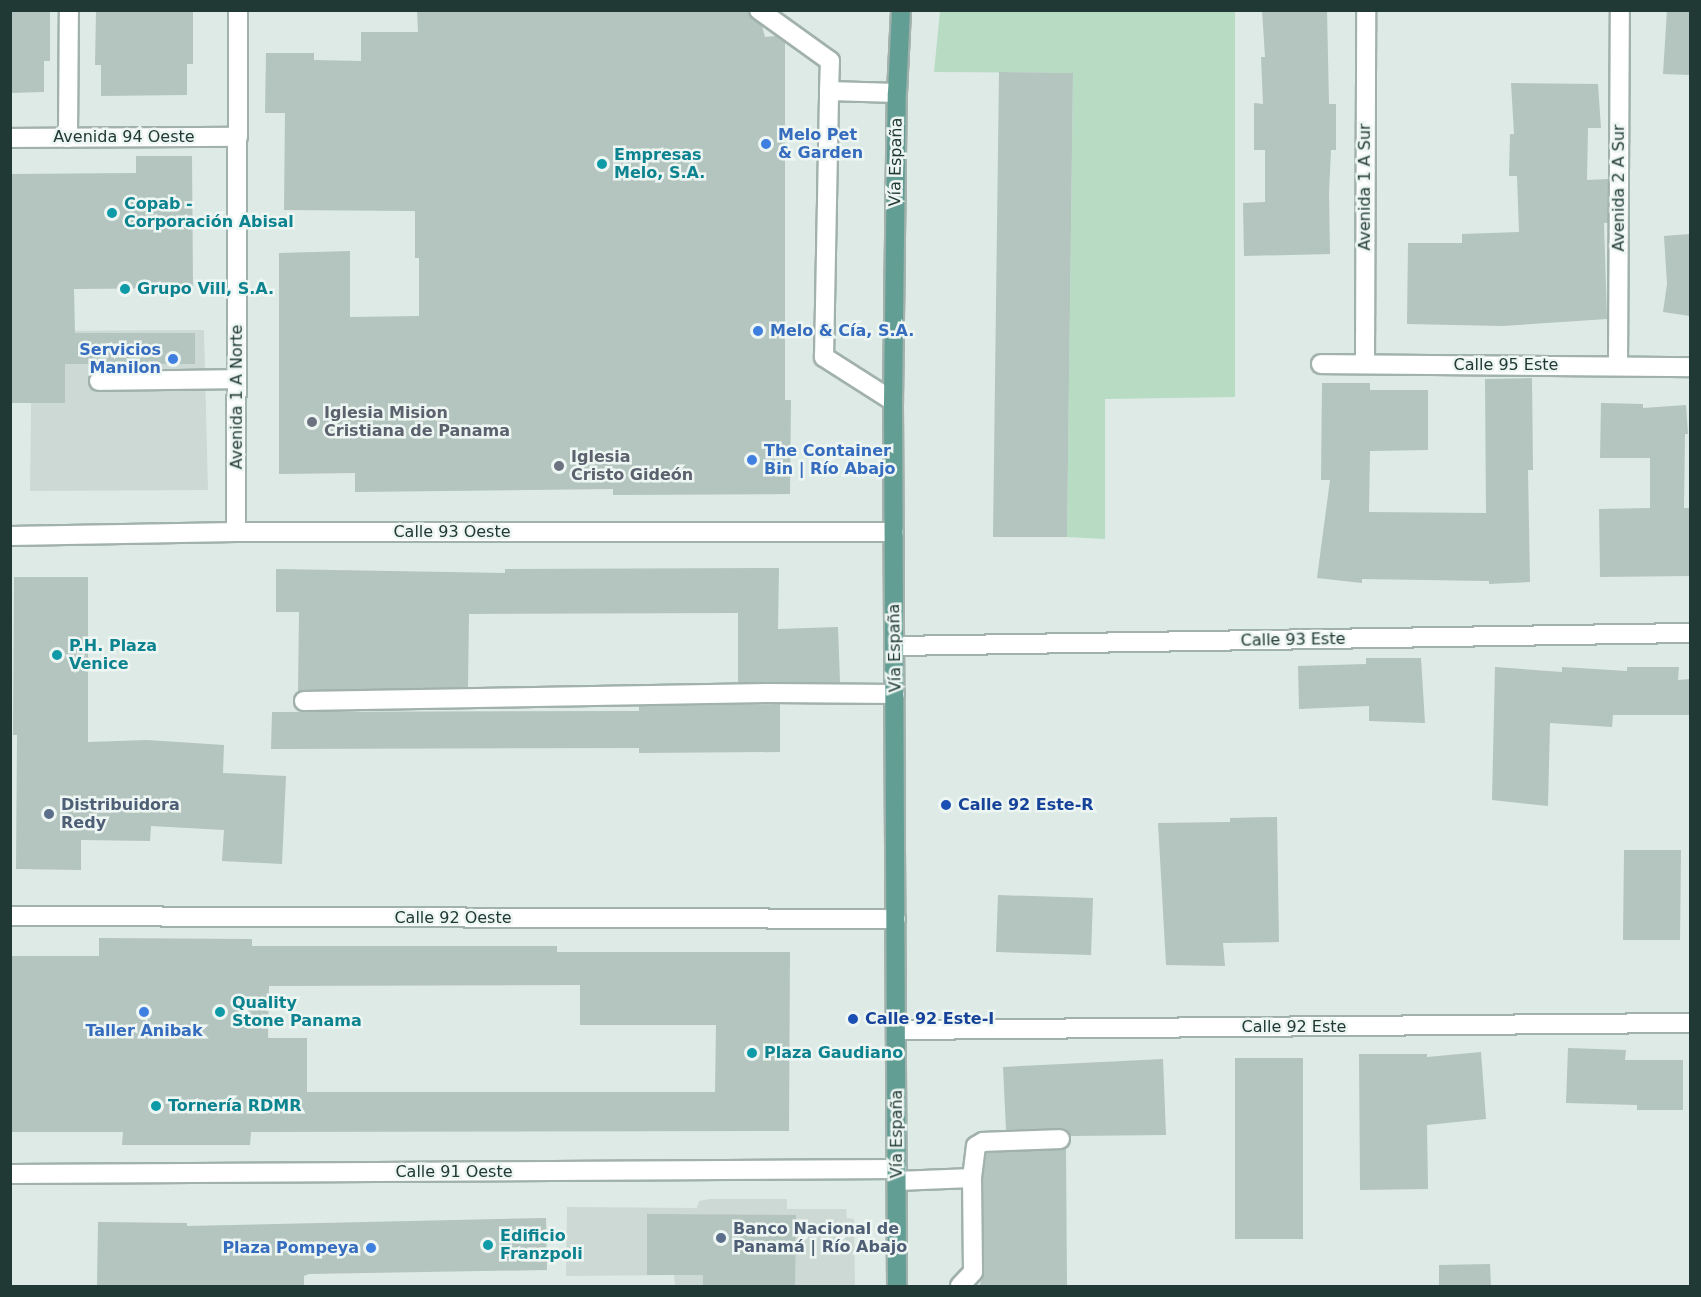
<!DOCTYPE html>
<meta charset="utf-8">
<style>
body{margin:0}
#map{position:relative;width:1701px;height:1297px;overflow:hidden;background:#deeae5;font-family:"DejaVu Sans",sans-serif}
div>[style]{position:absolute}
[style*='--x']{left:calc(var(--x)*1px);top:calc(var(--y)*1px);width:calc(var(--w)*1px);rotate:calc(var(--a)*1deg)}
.built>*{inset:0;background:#cdd9d4}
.green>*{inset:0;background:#b7dbc3}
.building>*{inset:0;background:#b4c4be}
.roads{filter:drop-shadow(2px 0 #a1b1ac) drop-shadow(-2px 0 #a1b1ac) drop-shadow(0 2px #a1b1ac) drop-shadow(0 -2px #a1b1ac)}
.minor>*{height:18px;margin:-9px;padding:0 9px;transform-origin:9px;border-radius:9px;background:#fff}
.major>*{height:18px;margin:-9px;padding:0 9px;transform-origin:9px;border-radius:9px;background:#639e94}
.dots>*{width:16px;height:16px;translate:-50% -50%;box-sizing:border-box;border:3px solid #eef6f3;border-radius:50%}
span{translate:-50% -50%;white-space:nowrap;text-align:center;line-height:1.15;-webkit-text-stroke:5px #eef6f3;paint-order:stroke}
.shop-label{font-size:16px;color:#366cbe;font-weight:700}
.left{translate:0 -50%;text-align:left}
.right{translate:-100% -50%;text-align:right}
.street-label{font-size:16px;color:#203934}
.culture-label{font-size:16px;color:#0d838f;font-weight:700}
.worship-label{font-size:16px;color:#5b616d;font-weight:700}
.service-label{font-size:16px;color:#4e5e75;font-weight:700}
.transit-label{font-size:16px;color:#164399;font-weight:700}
.frame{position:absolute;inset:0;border:12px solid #203934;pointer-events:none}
</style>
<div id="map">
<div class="built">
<div style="clip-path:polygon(204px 330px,208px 490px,30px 491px,32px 331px)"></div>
<div style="clip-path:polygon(709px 1199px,787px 1199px,787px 1209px,846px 1209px,847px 1218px,854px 1219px,855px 1286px,675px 1286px,674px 1275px,566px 1276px,567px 1207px,697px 1208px,699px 1201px)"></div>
</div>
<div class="green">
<div style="clip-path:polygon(940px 11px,1235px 11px,1235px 397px,1105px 399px,1105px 539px,1067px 537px,1073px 73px,934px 72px)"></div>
</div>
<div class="building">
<div style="clip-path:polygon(10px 10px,50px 10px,50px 61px,44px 61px,44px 92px,10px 93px)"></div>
<div style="clip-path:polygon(96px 10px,193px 10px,193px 64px,187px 64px,187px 95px,101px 96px,101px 65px,95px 65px)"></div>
<div style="clip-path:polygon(417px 10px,746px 10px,762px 26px,765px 37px,776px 36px,785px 42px,785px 400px,791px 400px,790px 494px,613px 495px,613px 489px,355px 492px,355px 473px,279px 474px,279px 253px,350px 251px,350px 317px,419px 316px,419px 258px,415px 258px,415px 211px,284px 210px,285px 113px,265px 113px,266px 53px,314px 53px,314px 60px,361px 61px,361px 32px,418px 32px)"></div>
<div style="clip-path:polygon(1262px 10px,1327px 10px,1329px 104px,1336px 104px,1336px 150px,1331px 150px,1329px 193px,1330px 254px,1244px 256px,1243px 203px,1265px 202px,1265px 150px,1254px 150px,1254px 103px,1263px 104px,1261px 57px,1265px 57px)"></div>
<div style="clip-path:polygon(1667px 10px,1690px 10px,1690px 75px,1663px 74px)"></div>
<div style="clip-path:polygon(999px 72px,1073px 73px,1067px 537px,993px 537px)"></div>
<div style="clip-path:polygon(1511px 83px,1598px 84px,1601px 128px,1588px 128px,1587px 180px,1608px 179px,1608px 223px,1604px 223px,1607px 319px,1503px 326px,1407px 324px,1408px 243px,1462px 243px,1462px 234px,1519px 232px,1517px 176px,1509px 176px,1510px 134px,1514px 134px)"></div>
<div style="clip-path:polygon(136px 156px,192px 156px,193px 288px,74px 289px,75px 333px,195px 333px,195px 364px,65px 364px,65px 403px,10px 403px,10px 174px,136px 173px)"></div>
<div style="clip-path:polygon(1690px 234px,1690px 316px,1663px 312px,1667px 284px,1664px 236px)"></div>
<div style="clip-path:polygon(1532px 378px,1533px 470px,1528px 470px,1530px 582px,1489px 584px,1489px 581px,1362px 579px,1362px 583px,1317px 578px,1330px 480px,1321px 480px,1322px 383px,1370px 383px,1370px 390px,1428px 390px,1428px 450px,1370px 451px,1369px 512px,1486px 513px,1485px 379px)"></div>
<div style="clip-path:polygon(1601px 403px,1643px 404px,1643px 408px,1686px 405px,1688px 434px,1685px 434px,1684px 508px,1690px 508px,1690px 576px,1600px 577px,1599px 509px,1650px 508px,1650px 458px,1600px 458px)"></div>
<div style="clip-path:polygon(779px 568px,778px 629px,838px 627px,840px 682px,738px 682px,738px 613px,469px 614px,468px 687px,298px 691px,299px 612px,276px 612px,276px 569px,505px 573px,505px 569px)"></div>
<div style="clip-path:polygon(14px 577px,88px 577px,88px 742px,147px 740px,224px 745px,223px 773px,286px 776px,282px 864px,222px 861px,224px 830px,151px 826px,150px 841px,81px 840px,81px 870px,16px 869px,17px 735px,13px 735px)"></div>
<div style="clip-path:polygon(1366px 658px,1421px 658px,1425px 723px,1369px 721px,1369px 706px,1299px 709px,1298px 666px,1366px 664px)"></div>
<div style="clip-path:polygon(1495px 667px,1562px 672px,1562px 667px,1627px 671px,1627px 667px,1679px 667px,1678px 680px,1690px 679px,1690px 715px,1613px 715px,1612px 727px,1550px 723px,1548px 806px,1492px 800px)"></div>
<div style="clip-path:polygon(780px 704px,780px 752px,639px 753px,639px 748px,271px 749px,272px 712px,639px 711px,639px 706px)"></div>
<div style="clip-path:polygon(1277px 817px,1279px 942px,1223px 943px,1225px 966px,1166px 965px,1158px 823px,1230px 822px,1230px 818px)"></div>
<div style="clip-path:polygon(1624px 850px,1681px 850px,1680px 940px,1623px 940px)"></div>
<div style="clip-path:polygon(998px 895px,1093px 898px,1091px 955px,996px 952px)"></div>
<div style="clip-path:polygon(evenodd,99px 938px,252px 939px,252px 946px,557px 946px,557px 952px,790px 952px,789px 1131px,251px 1132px,250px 1145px,122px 1145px,123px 1132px,10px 1132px,10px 956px,99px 956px,99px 938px,580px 985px,580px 1025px,716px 1025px,715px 1092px,307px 1092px,307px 1038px,268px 1038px,269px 986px,580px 985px)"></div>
<div style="clip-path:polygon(1568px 1048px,1626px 1050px,1625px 1060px,1683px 1060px,1683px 1110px,1637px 1110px,1637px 1105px,1566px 1103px)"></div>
<div style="clip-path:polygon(1481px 1052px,1486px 1119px,1427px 1125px,1428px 1189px,1360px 1190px,1359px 1054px,1427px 1054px,1427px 1057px)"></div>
<div style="clip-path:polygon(1235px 1058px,1303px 1058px,1303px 1239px,1235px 1239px)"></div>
<div style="clip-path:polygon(1163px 1059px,1166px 1135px,1071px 1136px,1066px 1129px,1060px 1128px,1006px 1130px,1003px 1067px)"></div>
<div style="clip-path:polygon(1066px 1148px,1067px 1287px,979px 1287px,984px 1272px,983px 1179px,986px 1153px)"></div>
<div style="clip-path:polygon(647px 1214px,796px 1215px,795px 1287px,703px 1287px,703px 1275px,647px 1275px)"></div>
<div style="clip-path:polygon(546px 1218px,547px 1270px,309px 1274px,304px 1276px,304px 1287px,97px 1287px,98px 1222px,187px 1223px,187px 1226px)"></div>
<div style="clip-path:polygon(1490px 1264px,1491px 1287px,1439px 1287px,1439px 1265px)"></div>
</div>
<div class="roads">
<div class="minor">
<div style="--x:759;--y:10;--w:87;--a:35.7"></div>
<div style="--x:830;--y:61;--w:30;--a:92"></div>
<div style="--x:10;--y:138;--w:228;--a:-0.3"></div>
<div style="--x:68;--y:138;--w:128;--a:-89.6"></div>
<div style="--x:1321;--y:364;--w:369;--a:0.5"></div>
<div style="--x:1365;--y:364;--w:354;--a:-89.8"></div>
<div style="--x:1618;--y:366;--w:356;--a:-89.7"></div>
<div style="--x:99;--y:381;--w:138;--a:-0.8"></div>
<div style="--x:893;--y:401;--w:82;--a:-147.5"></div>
<div style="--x:824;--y:357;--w:266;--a:-88.9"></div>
<div style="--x:829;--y:91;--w:68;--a:1.7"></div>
<div style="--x:236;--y:532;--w:522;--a:-89.78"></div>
<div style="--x:10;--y:536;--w:226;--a:-1"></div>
<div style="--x:236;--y:532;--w:658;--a:0"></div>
<div style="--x:895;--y:646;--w:795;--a:-0.94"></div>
<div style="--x:304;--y:701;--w:463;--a:-1"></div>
<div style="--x:767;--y:693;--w:128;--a:0.4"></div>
<div style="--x:10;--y:916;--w:886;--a:0.19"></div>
<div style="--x:898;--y:1030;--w:792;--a:-0.51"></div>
<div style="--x:10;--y:1174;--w:887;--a:-0.32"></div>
<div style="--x:897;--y:1181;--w:75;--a:-2.3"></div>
<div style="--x:960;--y:1286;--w:19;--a:-47"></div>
<div style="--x:973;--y:1272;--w:94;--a:-90.6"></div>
<div style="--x:972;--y:1178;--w:32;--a:-83"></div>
<div style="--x:976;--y:1146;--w:8;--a:-30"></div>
<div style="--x:983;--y:1142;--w:77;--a:-2.2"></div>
</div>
<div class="major">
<div style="--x:897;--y:1286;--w:885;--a:-90.26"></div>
<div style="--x:893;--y:401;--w:308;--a:-89.3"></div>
<div style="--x:897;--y:93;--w:83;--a:-87.2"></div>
</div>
</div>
<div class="dots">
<div style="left:766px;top:144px;background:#3f7fe0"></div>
<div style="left:602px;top:164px;background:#0f9aa8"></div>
<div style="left:112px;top:213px;background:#0f9aa8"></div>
<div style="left:125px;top:289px;background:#0f9aa8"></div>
<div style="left:758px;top:331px;background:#3f7fe0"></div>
<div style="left:173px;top:359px;background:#3f7fe0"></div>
<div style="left:312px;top:422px;background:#6b7280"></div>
<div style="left:752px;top:460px;background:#3f7fe0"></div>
<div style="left:559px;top:466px;background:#6b7280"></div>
<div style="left:57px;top:655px;background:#0f9aa8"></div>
<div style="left:946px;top:805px;background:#1a4fb4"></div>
<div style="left:49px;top:814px;background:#5c6f8a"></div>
<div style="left:144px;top:1012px;background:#3f7fe0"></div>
<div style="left:220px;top:1012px;background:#0f9aa8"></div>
<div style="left:853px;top:1019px;background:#1a4fb4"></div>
<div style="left:752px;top:1053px;background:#0f9aa8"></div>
<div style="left:156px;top:1106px;background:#0f9aa8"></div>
<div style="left:721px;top:1238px;background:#5c6f8a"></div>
<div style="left:488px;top:1245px;background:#0f9aa8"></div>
<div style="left:371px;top:1248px;background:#3f7fe0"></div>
</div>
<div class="shop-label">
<span class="left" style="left:778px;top:144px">Melo Pet<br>&amp; Garden</span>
<span class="left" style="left:770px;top:331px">Melo &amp; Cía, S.A.</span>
<span class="right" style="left:161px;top:359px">Servicios<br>Manilon</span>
<span class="left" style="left:764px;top:460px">The Container<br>Bin | Río Abajo</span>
<span style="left:144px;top:1031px">Taller Anibak</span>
<span class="right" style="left:359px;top:1248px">Plaza Pompeya</span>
</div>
<div class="street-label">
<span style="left:124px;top:137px">Avenida 94 Oeste</span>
<span style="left:896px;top:162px;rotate:-89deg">Vía España</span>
<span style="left:1365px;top:187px;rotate:-90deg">Avenida 1 A Sur</span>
<span style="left:1619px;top:188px;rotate:-90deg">Avenida 2 A Sur</span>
<span style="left:1506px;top:365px">Calle 95 Este</span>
<span style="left:237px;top:397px;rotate:-90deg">Avenida 1 A Norte</span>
<span style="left:452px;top:532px">Calle 93 Oeste</span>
<span style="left:1293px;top:640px;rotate:-1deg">Calle 93 Este</span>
<span style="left:895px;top:648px;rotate:-91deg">Vía España</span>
<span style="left:453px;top:918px">Calle 92 Oeste</span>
<span style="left:1294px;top:1027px">Calle 92 Este</span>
<span style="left:897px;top:1134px;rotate:-90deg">Vía España</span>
<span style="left:454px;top:1172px">Calle 91 Oeste</span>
</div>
<div class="culture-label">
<span class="left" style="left:614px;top:164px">Empresas<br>Melo, S.A.</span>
<span class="left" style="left:124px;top:213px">Copab -<br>Corporación Abisal</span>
<span class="left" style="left:137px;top:289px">Grupo Vill, S.A.</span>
<span class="left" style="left:69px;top:655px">P.H. Plaza<br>Venice</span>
<span class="left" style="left:232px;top:1012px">Quality<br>Stone Panama</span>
<span class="left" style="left:764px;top:1053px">Plaza Gaudiano</span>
<span class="left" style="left:168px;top:1106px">Tornería RDMR</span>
<span class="left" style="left:500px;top:1245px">Edificio<br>Franzpoli</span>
</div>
<div class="worship-label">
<span class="left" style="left:324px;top:422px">Iglesia Mision<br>Cristiana de Panama</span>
<span class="left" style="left:571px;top:466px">Iglesia<br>Cristo Gideón</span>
</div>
<div class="service-label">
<span class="left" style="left:61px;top:814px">Distribuidora<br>Redy</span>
<span class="left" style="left:733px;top:1238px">Banco Nacional de<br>Panamá | Río Abajo</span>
</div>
<div class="transit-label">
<span class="left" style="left:958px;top:805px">Calle 92 Este-R</span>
<span class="left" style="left:865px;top:1019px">Calle 92 Este-I</span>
</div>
<div class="frame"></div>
</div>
